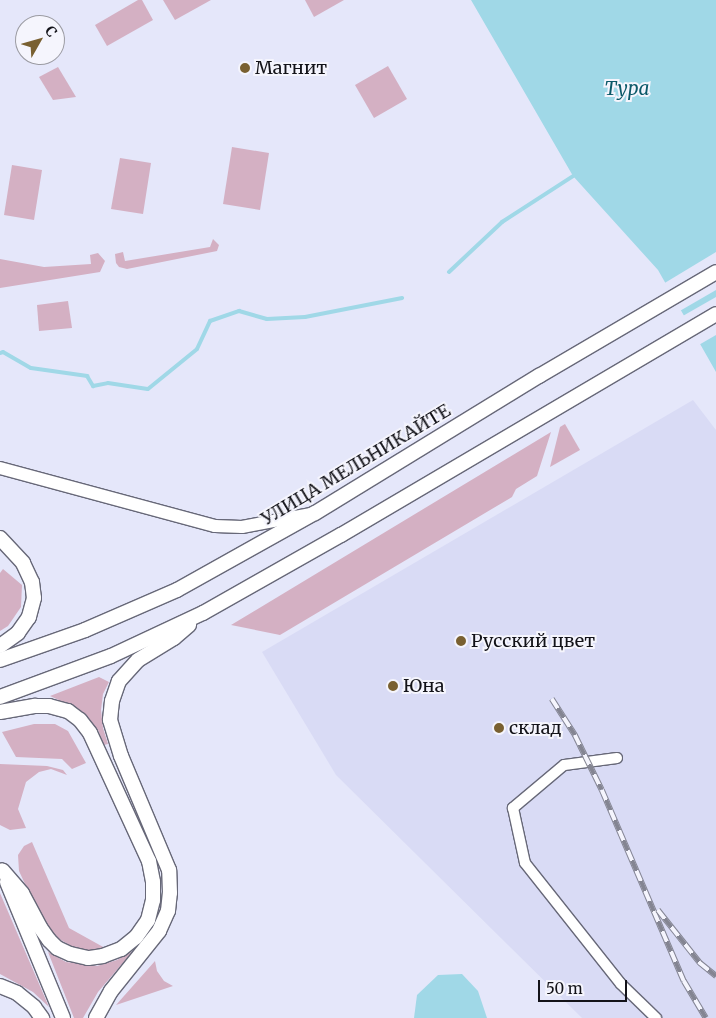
<!DOCTYPE html>
<meta charset="utf-8">
<style>
body{margin:0}
#map{position:relative;width:716px;height:1018px;overflow:hidden;background:#e5e7fa;font-family:Merriweather,serif}
div>[style]{position:absolute}
[style*='--x']{left:calc(var(--x)*1px);top:calc(var(--y)*1px);width:calc(var(--w)*1px);rotate:calc(var(--a)*1deg)}
.built>*{inset:0;background:#d9dbf5}
.green>*{inset:0;background:#d4b0c3}
.water>*{inset:0;background:#a0d8e7}
.pier>*{inset:0;background:#e5e7fa}
.stream>*{height:4px;margin:-2px;padding:0 2px;transform-origin:2px;border-radius:2px;background:#a0d8e7}
.roads{filter:drop-shadow(1px 0 #676878) drop-shadow(-1px 0 #676878) drop-shadow(0 1px #676878) drop-shadow(0 -1px #676878)}
.minor>*{height:10px;margin:-5px;padding:0 5px;transform-origin:5px;border-radius:5px;background:#fff}
.tertiary>*{height:12px;margin:-6px;padding:0 6px;transform-origin:6px;border-radius:6px;background:#fff}
.secondary>*{height:14px;margin:-7px;padding:0 7px;transform-origin:7px;border-radius:7px;background:#fff}
.rail>*{height:5.5px;margin-top:-2.75px;transform-origin:0;background:repeating-linear-gradient(90deg,#f5f5fd 0 11px,#848592 0 22px);box-sizing:border-box;border-block:1px solid #848592}
.dots>*{width:14px;height:14px;translate:-50% -50%;box-sizing:border-box;border:2px solid #f5f5fd;border-radius:50%}
span{translate:-50% -50%;white-space:nowrap;text-align:center;line-height:1.15;-webkit-text-stroke:4px #f5f5fd;paint-order:stroke}
.poi-label{font-size:18px;color:#131319}
.left{translate:0 -50%;text-align:left}
.street-label{font-size:18px;color:#131319}
.water-label{font-size:19px;color:#0b5969;font-style:italic}
.north{position:absolute;left:15px;top:15px;width:50px;height:50px;box-sizing:border-box;background:#f5f5fd;border:1px solid #9b9ba2;border-radius:50%;rotate:52deg;font-size:14px;font-weight:700;line-height:20px;text-align:center;color:#131319}
.north::after{content:'';display:block;margin:auto;width:18px;height:22px;background:#796031;clip-path:polygon(50% 0,100% 100%,50% 72%,0 100%)}
.scale{position:absolute;left:538px;top:980px;width:89px;height:22px;box-sizing:border-box;border:2px solid #131319;border-top:0;padding-left:6px;font-size:15px;line-height:18px;white-space:nowrap;color:#131319;-webkit-text-stroke:4px #f5f5fd;paint-order:stroke}
</style>
<div id="map">
<div class="built">
<div style="clip-path:polygon(693px 400px,716px 430px,716px 1018px,582px 1018px,336px 775px,262px 652px)"></div>
</div>
<div class="green">
<div style="clip-path:polygon(138px 0,142px 0,153px 20px,107px 46px,95px 25px)"></div>
<div style="clip-path:polygon(163px 0,211px 0,175px 20px)"></div>
<div style="clip-path:polygon(305px 0,344px 0,314px 17px)"></div>
<div style="clip-path:polygon(388px 66px,407px 99px,374px 118px,355px 85px)"></div>
<div style="clip-path:polygon(58px 67px,76px 97px,53px 100px,39px 77px)"></div>
<div style="clip-path:polygon(232px 147px,269px 153px,260px 210px,223px 204px)"></div>
<div style="clip-path:polygon(120px 158px,151px 163px,143px 214px,111px 209px)"></div>
<div style="clip-path:polygon(12px 165px,42px 170px,34px 220px,4px 215px)"></div>
<div style="clip-path:polygon(213px 239px,219px 245px,217px 251px,127px 269px,119px 267px,116px 263px,115px 254px,123px 252px,125px 261px,210px 247px)"></div>
<div style="clip-path:polygon(98px 253px,105px 261px,100px 272px,0 288px,0 259px,44px 267px,91px 264px,90px 255px)"></div>
<div style="clip-path:polygon(68px 301px,72px 328px,39px 331px,37px 305px)"></div>
<div style="clip-path:polygon(565px 424px,580px 450px,550px 467px,560px 427px)"></div>
<div style="clip-path:polygon(551px 432px,537px 476px,516px 489px,512px 497px,280px 635px,231px 625px)"></div>
<div style="clip-path:polygon(3px 569px,22px 585px,21px 607px,8px 626px,0 631px,0 573px)"></div>
<div style="clip-path:polygon(99px 677px,109px 682px,103px 694px,101px 710px,103px 728px,108px 744px,104px 745px,98px 730px,76px 708px,50px 696px)"></div>
<div style="clip-path:polygon(34px 724px,55px 724px,68px 731px,86px 763px,72px 769px,62px 759px,16px 757px,2px 732px)"></div>
<div style="clip-path:polygon(0 764px,47px 766px,63px 770px,67px 775px,51px 769px,39px 772px,26px 782px,18px 809px,26px 828px,10px 830px,0 825px)"></div>
<div style="clip-path:polygon(32px 842px,69px 928px,105px 948px,88px 951px,71px 946px,56px 937px,38px 912px,19px 871px,18px 855px,24px 846px)"></div>
<div style="clip-path:polygon(0 893px,49px 1007px,33px 992px,0 974px)"></div>
<div style="clip-path:polygon(133px 951px,98px 992px,83px 1018px,74px 1018px,48px 952px,66px 962px,97px 966px,117px 960px)"></div>
<div style="clip-path:polygon(155px 961px,157px 971px,164px 981px,173px 986px,116px 1005px)"></div>
</div>
<div class="water">
<div style="clip-path:polygon(471px 0,716px 0,716px 372px,658px 270px,573px 176px)"></div>
<div style="clip-path:polygon(462px 974px,478px 991px,487px 1018px,414px 1018px,417px 995px,438px 975px)"></div>
</div>
<div class="pier">
<div style="clip-path:polygon(716px 252px,716px 290px,678px 312px,663px 284px)"></div>
<div style="clip-path:polygon(716px 297px,716px 335px,697px 346px,681px 317px)"></div>
</div>
<div class="stream">
<div style="--x:449;--y:272;--w:73;--a:-43.3"></div>
<div style="--x:502;--y:222;--w:85;--a:-32.9"></div>
<div style="--x:0;--y:353;--w:3;--a:-18"></div>
<div style="--x:3;--y:352;--w:32;--a:30"></div>
<div style="--x:31;--y:368;--w:57;--a:8.1"></div>
<div style="--x:87;--y:376;--w:12;--a:59"></div>
<div style="--x:93;--y:386;--w:15;--a:-11"></div>
<div style="--x:108;--y:383;--w:40;--a:8.5"></div>
<div style="--x:148;--y:389;--w:63;--a:-39.2"></div>
<div style="--x:197;--y:349;--w:31;--a:-65"></div>
<div style="--x:210;--y:321;--w:31;--a:-19"></div>
<div style="--x:239;--y:311;--w:29;--a:16"></div>
<div style="--x:267;--y:319;--w:38;--a:-3"></div>
<div style="--x:305;--y:317;--w:99;--a:-11.1"></div>
</div>
<div class="roads">
<div class="minor">
<div style="--x:617;--y:758;--w:53;--a:172.5"></div>
<div style="--x:564;--y:765;--w:67;--a:139.9"></div>
<div style="--x:513;--y:808;--w:56;--a:77.7"></div>
<div style="--x:525;--y:863;--w:154;--a:51.6"></div>
<div style="--x:621;--y:984;--w:49;--a:44.2"></div>
</div>
<div class="tertiary">
<div style="--x:0;--y:468;--w:223;--a:15.1"></div>
<div style="--x:215;--y:526;--w:27;--a:2"></div>
<div style="--x:242;--y:527;--w:69;--a:-10.8"></div>
</div>
<div class="secondary">
<div style="--x:0;--y:538;--w:34;--a:47"></div>
<div style="--x:23;--y:563;--w:21;--a:65"></div>
<div style="--x:32;--y:582;--w:16;--a:83"></div>
<div style="--x:34;--y:598;--w:20;--a:105"></div>
<div style="--x:29;--y:617;--w:19;--a:125"></div>
<div style="--x:18;--y:633;--w:22;--a:144"></div>
<div style="--x:0;--y:660;--w:90;--a:-19.4"></div>
<div style="--x:85;--y:630;--w:100;--a:-23.5"></div>
<div style="--x:177;--y:590;--w:158;--a:-29.2"></div>
<div style="--x:315;--y:513;--w:263;--a:-31.5"></div>
<div style="--x:539;--y:376;--w:205;--a:-30.4"></div>
<div style="--x:0;--y:697;--w:118;--a:-20.3"></div>
<div style="--x:111;--y:656;--w:102;--a:-25.1"></div>
<div style="--x:203;--y:613;--w:159;--a:-29.5"></div>
<div style="--x:341;--y:535;--w:435;--a:-30.5"></div>
<div style="--x:0;--y:712;--w:36;--a:-10"></div>
<div style="--x:35;--y:706;--w:14;--a:0"></div>
<div style="--x:49;--y:706;--w:20;--a:15"></div>
<div style="--x:68;--y:711;--w:15;--a:37"></div>
<div style="--x:80;--y:720;--w:16;--a:52"></div>
<div style="--x:90;--y:733;--w:141;--a:65.3"></div>
<div style="--x:149;--y:861;--w:21;--a:79"></div>
<div style="--x:153;--y:882;--w:18;--a:90"></div>
<div style="--x:153;--y:900;--w:21;--a:104"></div>
<div style="--x:148;--y:920;--w:21;--a:125"></div>
<div style="--x:136;--y:937;--w:19;--a:141"></div>
<div style="--x:121;--y:949;--w:19;--a:159"></div>
<div style="--x:103;--y:956;--w:15;--a:172"></div>
<div style="--x:88;--y:958;--w:18;--a:-167"></div>
<div style="--x:70;--y:954;--w:14;--a:-155"></div>
<div style="--x:57;--y:948;--w:11;--a:-135"></div>
<div style="--x:49;--y:940;--w:16;--a:-125"></div>
<div style="--x:40;--y:927;--w:38;--a:-118"></div>
<div style="--x:22;--y:893;--w:30;--a:-131"></div>
<div style="--x:7;--y:882;--w:147;--a:67.6"></div>
<div style="--x:0;--y:986;--w:18;--a:22"></div>
<div style="--x:17;--y:993;--w:22;--a:39"></div>
<div style="--x:34;--y:1007;--w:14;--a:54"></div>
<div style="--x:96;--y:1018;--w:31;--a:-61"></div>
<div style="--x:111;--y:991;--w:77;--a:-51.3"></div>
<div style="--x:159;--y:931;--w:22;--a:-66"></div>
<div style="--x:168;--y:911;--w:18;--a:-84"></div>
<div style="--x:170;--y:893;--w:23;--a:-92"></div>
<div style="--x:169;--y:870;--w:124;--a:-112.8"></div>
<div style="--x:121;--y:756;--w:38;--a:-107"></div>
<div style="--x:110;--y:720;--w:19;--a:-84"></div>
<div style="--x:112;--y:701;--w:21;--a:-71"></div>
<div style="--x:119;--y:681;--w:28;--a:-48"></div>
<div style="--x:138;--y:660;--w:42;--a:-31.4"></div>
<div style="--x:174;--y:638;--w:20;--a:-41"></div>
</div>
</div>
<div class="rail">
<div style="--x:552;--y:699;--w:43;--a:57.4"></div>
<div style="--x:575;--y:735;--w:61;--a:63.9"></div>
<div style="--x:602;--y:790;--w:208;--a:66.8"></div>
<div style="--x:684;--y:981;--w:43;--a:59.3"></div>
<div style="--x:658;--y:910;--w:68;--a:51.6"></div>
<div style="--x:700;--y:963;--w:21;--a:39"></div>
</div>
<div class="dots">
<div style="left:245px;top:68px;background:#796031"></div>
<div style="left:461px;top:641px;background:#796031"></div>
<div style="left:393px;top:686px;background:#796031"></div>
<div style="left:499px;top:728px;background:#796031"></div>
</div>
<div class="poi-label">
<span class="left" style="left:255px;top:68px">Магнит</span>
<span class="left" style="left:471px;top:641px">Русский цвет</span>
<span class="left" style="left:403px;top:686px">Юна</span>
<span class="left" style="left:509px;top:728px">склад</span>
</div>
<div class="street-label">
<span style="left:356px;top:465px;rotate:-31deg">УЛИЦА МЕЛЬНИКАЙТЕ</span>
</div>
<div class="water-label">
<span style="left:627px;top:89px">Тура</span>
</div>
<div class="north">С</div>
<div class="scale">50 m</div>
</div>
